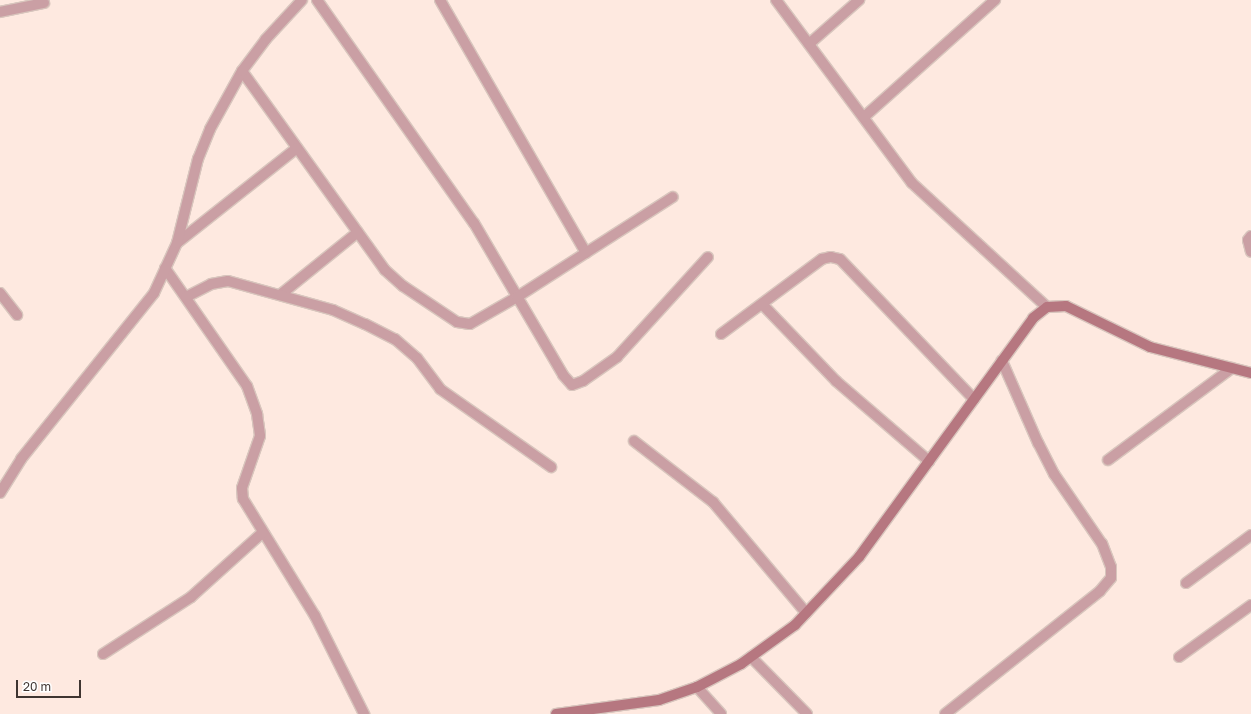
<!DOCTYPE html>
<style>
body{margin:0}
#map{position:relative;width:1251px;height:714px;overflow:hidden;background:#fee9e0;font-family:"Golos Text",sans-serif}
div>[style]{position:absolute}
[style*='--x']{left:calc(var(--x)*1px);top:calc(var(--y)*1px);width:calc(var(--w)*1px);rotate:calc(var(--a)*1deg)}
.roads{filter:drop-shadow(1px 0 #d8c5bd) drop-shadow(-1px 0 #d8c5bd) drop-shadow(0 1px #d8c5bd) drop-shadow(0 -1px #d8c5bd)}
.street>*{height:10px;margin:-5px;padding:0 5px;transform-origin:5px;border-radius:5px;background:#ca9fa4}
.secondary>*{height:10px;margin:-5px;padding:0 5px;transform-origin:5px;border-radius:5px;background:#b67780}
span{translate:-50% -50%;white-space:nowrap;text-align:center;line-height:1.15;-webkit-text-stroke:4px #fff;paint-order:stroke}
.scale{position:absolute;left:16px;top:680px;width:65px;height:18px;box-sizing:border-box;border:2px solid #3f3531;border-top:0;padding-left:5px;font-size:12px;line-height:14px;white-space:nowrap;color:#3f3531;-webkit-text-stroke:3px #fff;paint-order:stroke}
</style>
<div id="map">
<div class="roads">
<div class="street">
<div style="--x:317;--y:0;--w:273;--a:54.9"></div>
<div style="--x:474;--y:223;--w:176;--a:59.6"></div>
<div style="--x:563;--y:375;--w:13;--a:48"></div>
<div style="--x:572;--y:385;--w:12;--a:-20"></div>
<div style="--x:583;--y:381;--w:42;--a:-35.2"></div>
<div style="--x:617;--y:357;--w:135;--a:-47.7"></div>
<div style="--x:440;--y:0;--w:292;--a:60"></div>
<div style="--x:776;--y:0;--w:228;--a:53.4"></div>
<div style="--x:912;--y:183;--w:183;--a:42.6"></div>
<div style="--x:0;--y:12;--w:45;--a:-11.6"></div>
<div style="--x:809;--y:44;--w:67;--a:-41.3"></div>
<div style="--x:242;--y:71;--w:245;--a:54.3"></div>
<div style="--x:385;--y:270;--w:24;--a:42"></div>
<div style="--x:403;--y:286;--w:65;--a:33.7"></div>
<div style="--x:457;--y:322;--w:13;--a:9"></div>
<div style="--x:470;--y:324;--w:54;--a:-29.9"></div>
<div style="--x:517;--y:297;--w:185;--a:-32.7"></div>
<div style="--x:864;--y:117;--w:176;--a:-41.8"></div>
<div style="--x:1251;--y:236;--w:5;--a:127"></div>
<div style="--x:1248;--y:240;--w:12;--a:76"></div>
<div style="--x:177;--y:243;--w:153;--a:-38.4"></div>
<div style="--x:165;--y:268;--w:144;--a:55.2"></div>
<div style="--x:247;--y:386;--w:30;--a:70"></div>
<div style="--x:257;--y:414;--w:22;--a:82"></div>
<div style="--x:260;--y:436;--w:55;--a:109.1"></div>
<div style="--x:242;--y:488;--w:11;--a:85"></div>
<div style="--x:243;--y:499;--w:137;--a:58.4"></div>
<div style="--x:315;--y:616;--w:110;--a:63.4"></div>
<div style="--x:0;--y:293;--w:28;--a:52"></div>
<div style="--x:280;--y:295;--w:100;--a:-38.9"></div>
<div style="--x:186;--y:297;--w:28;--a:-27"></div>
<div style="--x:211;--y:284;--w:17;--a:-10"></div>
<div style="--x:228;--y:281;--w:109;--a:15.4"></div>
<div style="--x:333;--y:310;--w:35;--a:24"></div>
<div style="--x:365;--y:324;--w:34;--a:27"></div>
<div style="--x:395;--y:339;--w:29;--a:41"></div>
<div style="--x:417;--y:358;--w:39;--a:53"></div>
<div style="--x:440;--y:389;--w:136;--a:35.1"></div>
<div style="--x:762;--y:304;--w:107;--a:46.1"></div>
<div style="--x:836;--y:381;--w:123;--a:40.7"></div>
<div style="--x:721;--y:334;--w:126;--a:-36.6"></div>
<div style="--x:822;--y:259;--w:9;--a:-13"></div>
<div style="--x:831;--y:257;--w:9;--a:13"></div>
<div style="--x:840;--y:259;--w:194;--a:46.3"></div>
<div style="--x:634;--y:441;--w:100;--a:37.7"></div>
<div style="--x:713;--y:502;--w:145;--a:50"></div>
<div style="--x:1108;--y:460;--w:154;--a:-36.6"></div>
<div style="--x:0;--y:493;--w:40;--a:-58"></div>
<div style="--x:21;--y:459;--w:213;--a:-51.3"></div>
<div style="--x:154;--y:293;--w:55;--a:-65.3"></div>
<div style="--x:177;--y:243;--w:87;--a:-76"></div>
<div style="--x:198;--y:159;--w:32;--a:-68"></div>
<div style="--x:210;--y:129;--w:66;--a:-61.1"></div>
<div style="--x:242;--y:71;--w:40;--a:-53"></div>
<div style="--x:266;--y:39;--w:53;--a:-47.3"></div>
<div style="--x:1186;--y:583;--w:81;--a:-36.4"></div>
<div style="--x:103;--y:654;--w:105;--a:-32.9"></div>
<div style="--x:191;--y:597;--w:96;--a:-42"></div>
<div style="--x:751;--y:657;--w:80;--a:45.5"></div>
<div style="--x:1179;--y:657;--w:89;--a:-35.8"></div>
<div style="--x:697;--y:687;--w:36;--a:48"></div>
<div style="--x:945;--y:714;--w:198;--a:-38.4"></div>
<div style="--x:1100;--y:591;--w:17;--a:-50"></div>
<div style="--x:1111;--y:578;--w:11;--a:-90"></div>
<div style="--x:1111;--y:567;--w:25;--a:-111"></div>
<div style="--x:1102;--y:544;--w:85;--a:-124.4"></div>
<div style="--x:1054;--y:474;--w:35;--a:-117"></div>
<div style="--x:1038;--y:443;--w:90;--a:-113.7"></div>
</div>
<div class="secondary">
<div style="--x:556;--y:714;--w:104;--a:-7.7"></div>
<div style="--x:659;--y:700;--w:40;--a:-18.9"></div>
<div style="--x:697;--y:687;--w:50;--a:-27.6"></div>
<div style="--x:741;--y:664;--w:67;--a:-35.8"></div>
<div style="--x:795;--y:625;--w:93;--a:-46.7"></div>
<div style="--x:859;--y:557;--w:296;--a:-53.9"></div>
<div style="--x:1033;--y:318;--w:18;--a:-38"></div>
<div style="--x:1047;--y:307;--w:19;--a:-3"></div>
<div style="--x:1066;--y:306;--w:93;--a:26"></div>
<div style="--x:1150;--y:347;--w:104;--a:14.4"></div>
</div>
</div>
<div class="scale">20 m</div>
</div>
